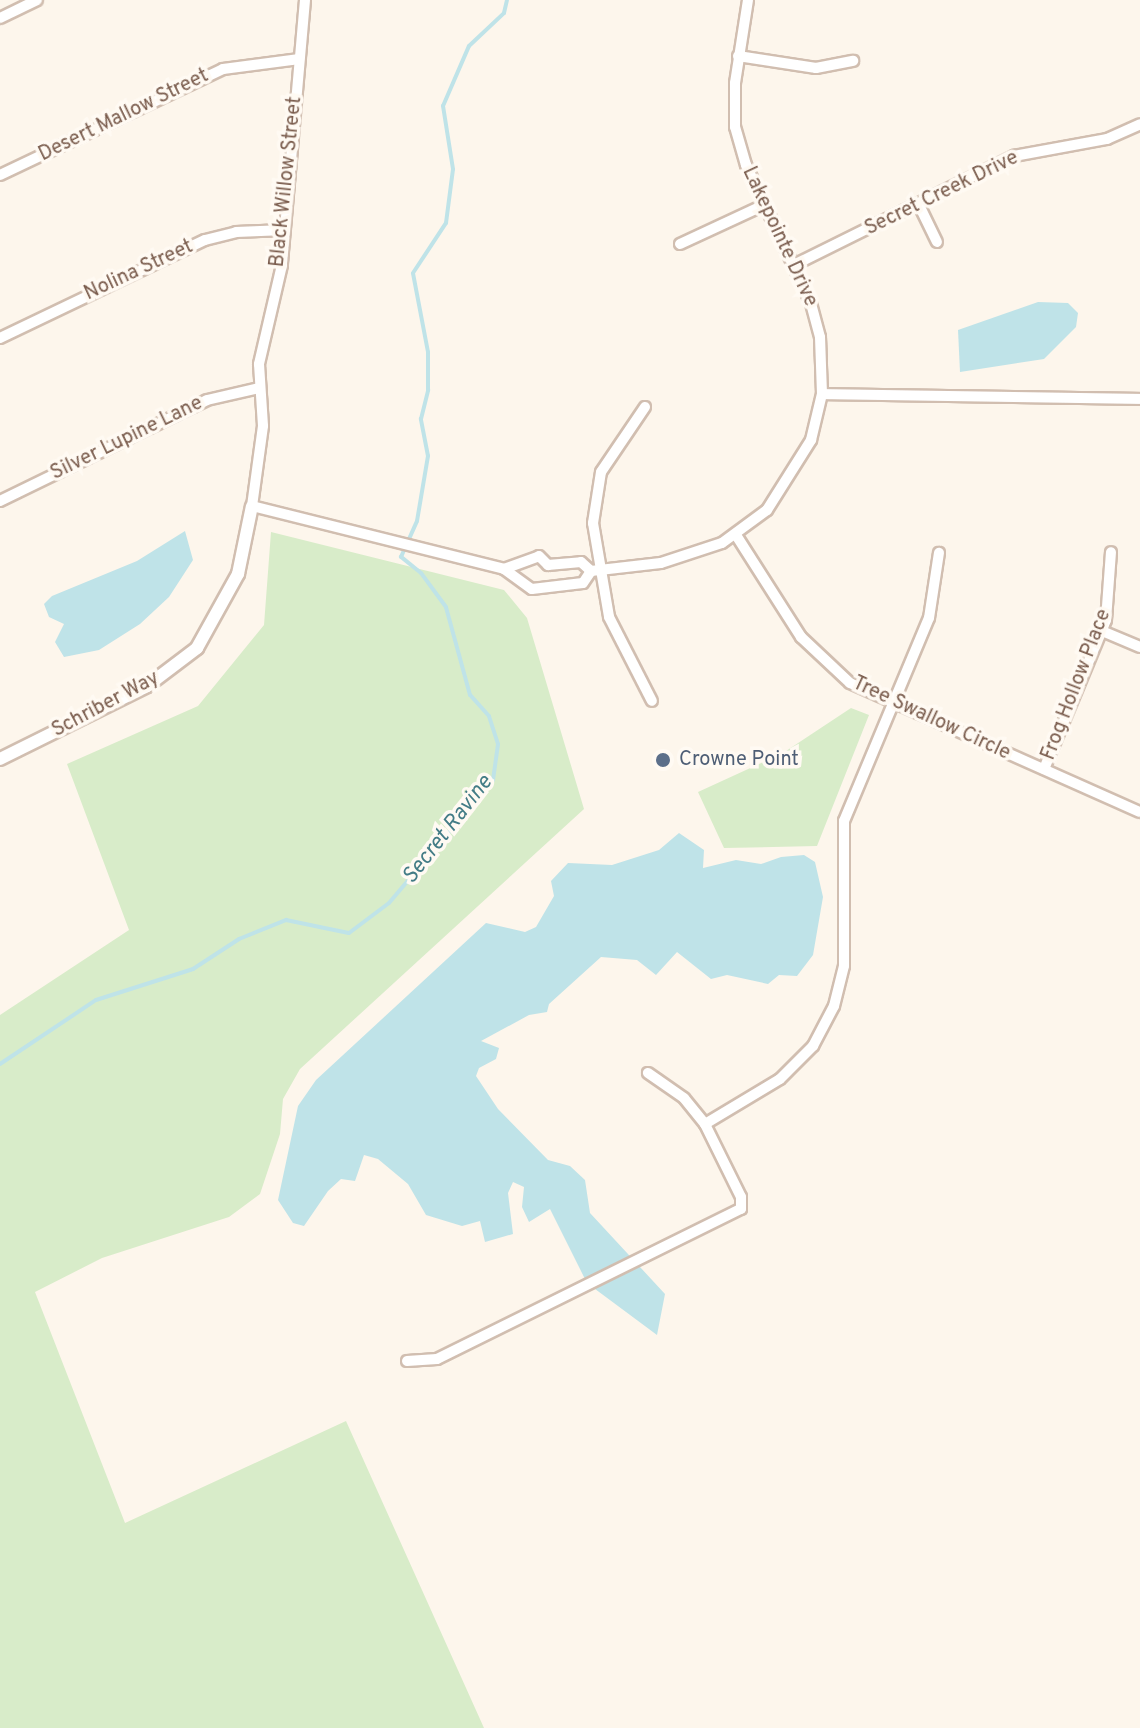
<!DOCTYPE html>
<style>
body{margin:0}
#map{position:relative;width:1140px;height:1728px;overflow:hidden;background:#fdf6ec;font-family:Overpass,sans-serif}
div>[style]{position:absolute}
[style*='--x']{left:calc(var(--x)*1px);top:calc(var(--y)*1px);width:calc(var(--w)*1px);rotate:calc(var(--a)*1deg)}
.green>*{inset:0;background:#d8ecc9}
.water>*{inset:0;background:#bfe3e8}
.stream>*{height:4px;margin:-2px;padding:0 2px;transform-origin:2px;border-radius:2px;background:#bfe3e8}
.roads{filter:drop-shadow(2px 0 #d1beb0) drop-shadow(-2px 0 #d1beb0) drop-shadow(0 2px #d1beb0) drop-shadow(0 -2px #d1beb0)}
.minor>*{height:10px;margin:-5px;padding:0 5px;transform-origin:5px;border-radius:5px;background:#fff}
.tertiary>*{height:12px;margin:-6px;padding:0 6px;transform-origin:6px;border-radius:6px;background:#fff}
.dots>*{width:22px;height:22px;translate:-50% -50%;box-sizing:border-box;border:4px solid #fffaf3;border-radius:50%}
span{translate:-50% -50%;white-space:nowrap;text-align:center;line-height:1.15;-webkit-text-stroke:7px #fffaf3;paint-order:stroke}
.street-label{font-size:20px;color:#7a5c4d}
.service-label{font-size:20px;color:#4e5e75}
.left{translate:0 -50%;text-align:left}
.water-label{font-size:22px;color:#437c86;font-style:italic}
</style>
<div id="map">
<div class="green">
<div style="clip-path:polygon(271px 532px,504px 590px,527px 618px,584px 809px,300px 1069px,283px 1099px,280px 1134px,260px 1194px,229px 1217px,102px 1258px,35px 1292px,125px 1523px,346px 1421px,484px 1728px,0 1728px,0 1015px,129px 930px,67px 764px,198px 706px,264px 625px)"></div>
<div style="clip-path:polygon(851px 708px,869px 715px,817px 846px,724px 848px,698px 792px,783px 753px)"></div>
</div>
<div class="water">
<div style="clip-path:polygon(1038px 302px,1068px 303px,1078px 313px,1076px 327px,1044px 359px,960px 372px,958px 330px)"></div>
<div style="clip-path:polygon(185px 531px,193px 560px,169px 597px,140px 624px,99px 650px,64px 657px,55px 642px,64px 624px,49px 617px,44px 604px,52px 596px,137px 561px)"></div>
<div style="clip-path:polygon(679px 833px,704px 850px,703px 868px,736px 860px,761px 864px,781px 857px,804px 855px,815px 862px,823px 897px,813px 955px,797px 976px,779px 975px,768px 984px,727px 975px,711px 979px,677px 952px,656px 975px,637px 960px,601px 957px,549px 1004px,547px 1012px,529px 1015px,481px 1041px,499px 1048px,496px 1059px,479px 1068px,476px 1076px,498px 1109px,548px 1160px,570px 1166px,585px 1180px,590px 1213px,665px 1294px,657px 1335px,587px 1283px,550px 1209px,529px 1222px,522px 1207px,524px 1187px,513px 1182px,508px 1193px,513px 1234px,485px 1242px,480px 1221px,462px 1226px,426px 1215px,408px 1184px,378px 1159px,364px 1155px,355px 1181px,341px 1179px,328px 1191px,304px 1226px,293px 1223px,278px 1200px,298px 1106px,316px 1080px,486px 923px,525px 932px,536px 927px,554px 896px,551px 881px,568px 863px,612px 865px,659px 850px)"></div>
</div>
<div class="stream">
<div style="--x:0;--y:1064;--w:115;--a:-33.7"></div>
<div style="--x:96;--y:1000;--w:102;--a:-17.7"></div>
<div style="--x:193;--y:969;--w:55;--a:-33.1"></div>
<div style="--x:239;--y:939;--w:51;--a:-22"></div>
<div style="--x:286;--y:920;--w:64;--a:11.7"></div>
<div style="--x:349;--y:933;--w:50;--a:-36.9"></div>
<div style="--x:389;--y:903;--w:161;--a:-49.8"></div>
<div style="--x:493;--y:780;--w:36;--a:-82"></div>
<div style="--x:498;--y:744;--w:29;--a:-108"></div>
<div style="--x:489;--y:716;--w:28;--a:-132"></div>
<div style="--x:470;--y:695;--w:91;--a:-105.3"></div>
<div style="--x:446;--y:607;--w:42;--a:-126.3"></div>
<div style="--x:421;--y:573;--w:26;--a:-141"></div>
<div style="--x:401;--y:557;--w:39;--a:-66"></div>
<div style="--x:417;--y:521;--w:66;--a:-80.4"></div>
<div style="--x:428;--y:456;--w:38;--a:-101"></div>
<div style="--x:421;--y:419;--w:30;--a:-76"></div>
<div style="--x:428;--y:390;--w:38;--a:-90"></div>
<div style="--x:428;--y:352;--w:80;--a:-100.8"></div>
<div style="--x:413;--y:273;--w:60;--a:-56.6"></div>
<div style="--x:446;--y:223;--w:54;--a:-82.6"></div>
<div style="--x:453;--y:169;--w:64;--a:-99"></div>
<div style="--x:443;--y:106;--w:65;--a:-66.6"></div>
<div style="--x:469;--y:46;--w:48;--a:-43.3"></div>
<div style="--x:504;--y:13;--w:13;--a:-77"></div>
</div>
<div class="roads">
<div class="minor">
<div style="--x:305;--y:0;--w:266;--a:95"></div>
<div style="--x:282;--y:265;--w:102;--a:103.1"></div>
<div style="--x:259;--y:364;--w:62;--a:86.3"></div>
<div style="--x:263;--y:426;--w:81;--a:97.8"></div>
<div style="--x:252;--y:506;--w:260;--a:14"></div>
<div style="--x:504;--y:569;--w:34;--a:36"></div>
<div style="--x:532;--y:589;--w:51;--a:-6.7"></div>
<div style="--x:583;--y:583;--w:14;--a:-56"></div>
<div style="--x:0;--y:18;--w:41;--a:-25.9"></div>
<div style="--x:738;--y:56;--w:79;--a:8.7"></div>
<div style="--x:816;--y:68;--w:38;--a:-11"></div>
<div style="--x:0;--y:175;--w:247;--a:-25.4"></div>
<div style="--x:223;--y:69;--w:77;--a:-7.5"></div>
<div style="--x:919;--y:205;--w:41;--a:64.1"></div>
<div style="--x:680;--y:244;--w:93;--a:-24.9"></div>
<div style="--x:794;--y:265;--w:246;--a:-26.4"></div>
<div style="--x:1014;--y:156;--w:95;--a:-10.4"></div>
<div style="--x:1107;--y:139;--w:36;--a:-24"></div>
<div style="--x:0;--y:338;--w:227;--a:-25.6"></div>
<div style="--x:205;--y:240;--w:32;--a:-14"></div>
<div style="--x:236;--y:232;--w:49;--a:-2.3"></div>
<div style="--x:822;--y:394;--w:318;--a:0.9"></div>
<div style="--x:645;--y:407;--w:78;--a:124.1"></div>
<div style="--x:601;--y:472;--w:52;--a:98.9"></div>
<div style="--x:593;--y:523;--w:95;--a:80.3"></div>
<div style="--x:609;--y:617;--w:94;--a:62.9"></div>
<div style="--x:0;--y:501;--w:230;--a:-26"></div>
<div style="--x:207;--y:400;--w:53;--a:-13"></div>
<div style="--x:736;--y:535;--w:121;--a:57.5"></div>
<div style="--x:801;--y:637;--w:67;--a:43.2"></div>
<div style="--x:850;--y:683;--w:317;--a:24"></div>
<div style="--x:548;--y:565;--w:33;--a:-5"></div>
<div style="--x:581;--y:562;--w:13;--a:42"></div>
<div style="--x:591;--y:571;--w:70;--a:-6.5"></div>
<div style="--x:661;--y:563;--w:64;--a:-18.2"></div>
<div style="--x:722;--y:543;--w:56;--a:-36.3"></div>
<div style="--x:767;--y:510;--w:83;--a:-57.8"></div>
<div style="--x:811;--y:440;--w:47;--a:-76.6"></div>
<div style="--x:822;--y:394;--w:57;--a:-92"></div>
<div style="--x:820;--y:337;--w:35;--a:-105"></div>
<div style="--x:811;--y:303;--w:153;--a:-115.2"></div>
<div style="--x:746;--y:165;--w:40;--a:-106"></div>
<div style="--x:735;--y:127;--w:44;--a:-90"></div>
<div style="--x:735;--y:83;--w:84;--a:-81.1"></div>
<div style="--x:504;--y:569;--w:37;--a:-20"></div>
<div style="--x:539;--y:556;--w:13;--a:45"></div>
<div style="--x:1102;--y:631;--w:41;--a:22.8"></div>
<div style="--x:1044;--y:769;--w:161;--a:-67.4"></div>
<div style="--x:1106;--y:620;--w:68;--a:-85.8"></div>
<div style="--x:705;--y:1124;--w:87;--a:-31"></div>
<div style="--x:780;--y:1079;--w:47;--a:-45"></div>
<div style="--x:813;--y:1046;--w:45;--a:-62.3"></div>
<div style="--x:834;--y:1006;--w:41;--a:-76"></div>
<div style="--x:844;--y:966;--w:145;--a:-90"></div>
<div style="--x:844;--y:821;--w:220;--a:-67.3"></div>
<div style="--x:929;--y:618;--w:66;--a:-81.3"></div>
<div style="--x:407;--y:1361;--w:30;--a:-4"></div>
<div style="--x:437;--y:1359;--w:339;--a:-26.3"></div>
<div style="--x:741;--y:1209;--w:12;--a:-90"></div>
<div style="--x:741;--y:1197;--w:81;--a:-116.3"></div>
<div style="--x:705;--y:1124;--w:33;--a:-129"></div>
<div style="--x:684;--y:1098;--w:44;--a:-145.2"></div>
</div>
<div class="tertiary">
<div style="--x:0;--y:759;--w:164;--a:-26.4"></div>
<div style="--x:147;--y:686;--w:63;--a:-37.2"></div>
<div style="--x:197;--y:648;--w:85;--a:-61"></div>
<div style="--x:238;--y:574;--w:69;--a:-78.4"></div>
</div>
</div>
<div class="dots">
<div style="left:663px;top:760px;background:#5c6f8a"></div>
</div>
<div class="street-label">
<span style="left:124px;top:116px;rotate:-26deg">Desert Mallow Street</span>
<span style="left:287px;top:182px;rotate:-84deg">Black Willow Street</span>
<span style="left:942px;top:194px;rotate:-26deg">Secret Creek Drive</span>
<span style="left:779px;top:237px;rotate:65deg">Lakepointe Drive</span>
<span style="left:139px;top:271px;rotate:-25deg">Nolina Street</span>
<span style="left:127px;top:439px;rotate:-26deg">Silver Lupine Lane</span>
<span style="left:1077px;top:685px;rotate:-69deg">Frog Hollow Place</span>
<span style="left:106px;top:705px;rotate:-28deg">Schriber Way</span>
<span style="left:931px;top:719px;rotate:25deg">Tree Swallow Circle</span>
</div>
<div class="service-label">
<span class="left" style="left:679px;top:760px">Crowne Point</span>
</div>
<div class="water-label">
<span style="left:448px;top:830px;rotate:-52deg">Secret Ravine</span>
</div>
</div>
